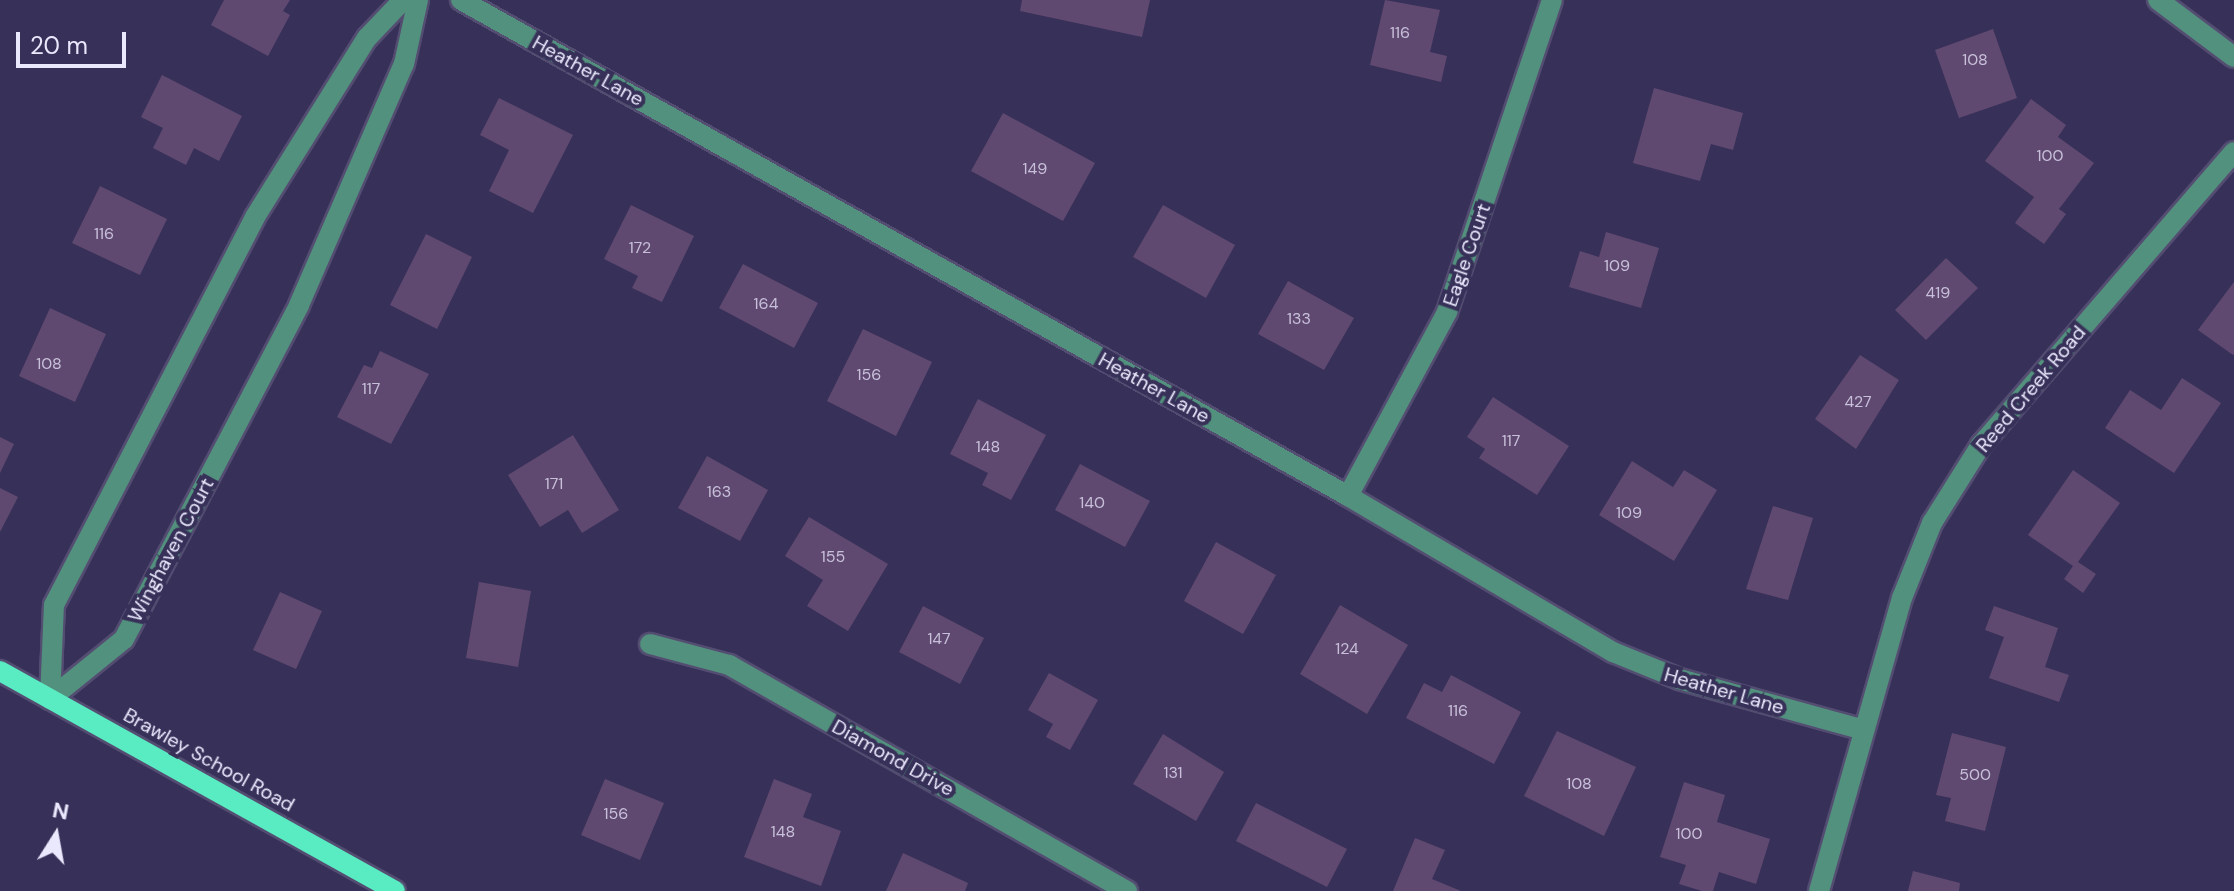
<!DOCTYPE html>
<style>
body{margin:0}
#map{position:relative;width:2234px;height:891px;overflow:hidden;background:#373058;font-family:"DM Sans",sans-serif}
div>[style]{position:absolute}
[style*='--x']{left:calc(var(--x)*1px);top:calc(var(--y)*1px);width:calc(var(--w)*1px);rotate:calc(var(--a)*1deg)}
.building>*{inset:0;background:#604970}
.roads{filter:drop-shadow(2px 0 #544d72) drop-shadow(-2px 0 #544d72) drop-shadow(0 2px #544d72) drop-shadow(0 -2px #544d72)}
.minor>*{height:20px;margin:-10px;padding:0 10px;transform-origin:10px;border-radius:10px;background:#52917d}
.major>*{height:20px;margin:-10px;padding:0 10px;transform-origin:10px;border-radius:10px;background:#59ecc2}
span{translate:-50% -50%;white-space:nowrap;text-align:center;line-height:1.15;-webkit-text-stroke:8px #373058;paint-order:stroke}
.number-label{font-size:16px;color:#c8c0da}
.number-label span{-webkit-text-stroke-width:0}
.street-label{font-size:20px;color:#eae8fd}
.north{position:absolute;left:16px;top:795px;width:80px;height:80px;-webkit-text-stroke:6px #373058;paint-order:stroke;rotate:11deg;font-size:22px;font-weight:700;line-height:32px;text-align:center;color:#eae8fd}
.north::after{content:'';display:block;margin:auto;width:28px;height:36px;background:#eae8fd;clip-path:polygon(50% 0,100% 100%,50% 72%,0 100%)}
.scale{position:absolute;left:16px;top:32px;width:110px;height:36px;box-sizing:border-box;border:4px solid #eae8fd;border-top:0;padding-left:10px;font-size:24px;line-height:28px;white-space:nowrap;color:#eae8fd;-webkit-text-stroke:6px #373058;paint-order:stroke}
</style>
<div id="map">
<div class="building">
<div style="clip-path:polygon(224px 0,290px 0,283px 11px,290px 15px,268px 56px,211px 25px)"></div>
<div style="clip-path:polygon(1022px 0,1150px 0,1142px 37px,1020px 11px)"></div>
<div style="clip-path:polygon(1385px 0,1440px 10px,1430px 52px,1447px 56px,1441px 82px,1370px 65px)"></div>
<div style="clip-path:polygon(1993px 29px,2017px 98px,1959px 118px,1935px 50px)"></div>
<div style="clip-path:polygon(162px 75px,242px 116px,219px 161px,194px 148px,186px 165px,153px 148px,163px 128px,141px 117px)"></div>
<div style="clip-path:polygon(1654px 88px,1743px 113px,1733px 150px,1711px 144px,1700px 181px,1633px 163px)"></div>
<div style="clip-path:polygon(499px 98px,573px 135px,533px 213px,489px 191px,509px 150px,480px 135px)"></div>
<div style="clip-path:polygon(2031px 99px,2066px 125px,2058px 137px,2094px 163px,2059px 209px,2066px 214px,2044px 244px,2015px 223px,2034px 197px,1985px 161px)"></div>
<div style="clip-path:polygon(1003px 113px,1095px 163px,1063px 221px,971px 171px)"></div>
<div style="clip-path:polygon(100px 186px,167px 219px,140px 275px,72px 243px)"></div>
<div style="clip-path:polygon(631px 205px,694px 236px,662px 302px,632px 288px,638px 276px,604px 259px)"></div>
<div style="clip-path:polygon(1163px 205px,1235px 245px,1206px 298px,1133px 257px)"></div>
<div style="clip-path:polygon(1606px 232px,1659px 248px,1641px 308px,1569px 287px,1580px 251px,1599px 257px)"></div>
<div style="clip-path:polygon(426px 234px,472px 257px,437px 329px,390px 305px)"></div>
<div style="clip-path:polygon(1946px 258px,1978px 288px,1926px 340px,1895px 310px)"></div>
<div style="clip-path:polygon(743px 264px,818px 303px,794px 348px,719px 308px)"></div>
<div style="clip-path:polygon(1288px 281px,1354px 318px,1324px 370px,1258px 334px)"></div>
<div style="clip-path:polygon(2234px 282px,2234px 354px,2233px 355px,2198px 330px)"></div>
<div style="clip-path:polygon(50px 308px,106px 334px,75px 402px,19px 376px)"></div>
<div style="clip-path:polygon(863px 329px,932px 362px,896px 436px,827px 401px)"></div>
<div style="clip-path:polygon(380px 351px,429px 374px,391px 444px,337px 417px,364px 365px,372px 368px)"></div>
<div style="clip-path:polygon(1860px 355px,1899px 380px,1856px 449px,1815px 419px)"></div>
<div style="clip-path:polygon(2182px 378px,2221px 403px,2174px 473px,2105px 428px,2130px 390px,2161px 410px)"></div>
<div style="clip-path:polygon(1493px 397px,1569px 446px,1537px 495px,1479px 458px,1485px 449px,1467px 437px)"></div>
<div style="clip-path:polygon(978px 399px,1046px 435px,1011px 500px,982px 485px,988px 473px,950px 454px)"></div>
<div style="clip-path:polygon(573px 435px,619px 510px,582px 533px,568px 510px,540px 527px,508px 475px)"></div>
<div style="clip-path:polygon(0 437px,14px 444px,0 473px)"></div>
<div style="clip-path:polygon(707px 456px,768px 490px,740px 541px,678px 508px)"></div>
<div style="clip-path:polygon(1632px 461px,1673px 487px,1684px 470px,1717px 490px,1674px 561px,1599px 515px)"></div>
<div style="clip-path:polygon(1080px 464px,1150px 501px,1125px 547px,1055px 510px)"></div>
<div style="clip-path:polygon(2073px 470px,2120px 503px,2078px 562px,2096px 574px,2083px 593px,2064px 579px,2073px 566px,2028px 535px)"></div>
<div style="clip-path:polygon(0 488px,18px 497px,0 532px)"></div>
<div style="clip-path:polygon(1773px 506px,1813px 518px,1788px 600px,1746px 589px)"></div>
<div style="clip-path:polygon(809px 517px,888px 564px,848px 631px,807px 606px,823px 580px,785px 556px)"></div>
<div style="clip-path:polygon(1216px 542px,1276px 575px,1243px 634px,1184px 601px)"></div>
<div style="clip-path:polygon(479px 582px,531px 591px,518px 667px,466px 658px)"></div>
<div style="clip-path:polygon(280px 592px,322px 611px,296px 669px,253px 650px)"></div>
<div style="clip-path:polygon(1340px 605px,1408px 645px,1367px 714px,1300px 674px)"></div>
<div style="clip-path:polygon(923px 606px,984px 638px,960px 684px,899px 652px)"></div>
<div style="clip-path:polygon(1994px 606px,2058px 628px,2045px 667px,2069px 675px,2059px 702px,1989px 678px,2004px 637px,1985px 630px)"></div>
<div style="clip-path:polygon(1049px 673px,1098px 700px,1070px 750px,1046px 737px,1053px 724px,1028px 710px)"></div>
<div style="clip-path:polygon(1451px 675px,1521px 712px,1494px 764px,1406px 718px,1424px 683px,1442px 692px)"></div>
<div style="clip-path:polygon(1557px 731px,1636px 767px,1604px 836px,1524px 796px)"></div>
<div style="clip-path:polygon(1952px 733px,2006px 747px,1985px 831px,1945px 821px,1951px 798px,1936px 795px)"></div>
<div style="clip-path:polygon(1163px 734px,1224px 772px,1196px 821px,1133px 784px)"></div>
<div style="clip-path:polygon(605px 779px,664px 803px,640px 860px,581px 835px)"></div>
<div style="clip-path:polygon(774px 779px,812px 794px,803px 817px,841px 831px,821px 886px,744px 857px)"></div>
<div style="clip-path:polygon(1684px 782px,1725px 795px,1717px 822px,1770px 839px,1756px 884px,1719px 872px,1713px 891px,1702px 891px,1679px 884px,1686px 865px,1660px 857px)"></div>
<div style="clip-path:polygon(1256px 803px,1347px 849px,1327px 887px,1236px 841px)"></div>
<div style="clip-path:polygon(1415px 838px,1445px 850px,1432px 879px,1461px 891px,1393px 891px)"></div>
<div style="clip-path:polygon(903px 853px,968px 883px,965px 891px,886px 891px)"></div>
<div style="clip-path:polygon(1913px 871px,1960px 883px,1959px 891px,1908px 891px)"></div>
</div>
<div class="roads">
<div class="minor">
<div style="--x:461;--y:0;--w:1016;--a:29.21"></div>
<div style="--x:1348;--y:496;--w:308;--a:30.5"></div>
<div style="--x:1613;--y:652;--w:71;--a:22.2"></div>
<div style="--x:1679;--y:679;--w:192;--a:15.4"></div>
<div style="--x:2158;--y:0;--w:95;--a:36.9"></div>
<div style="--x:1348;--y:496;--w:209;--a:-61.7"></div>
<div style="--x:1447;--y:312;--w:329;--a:-71.4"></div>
<div style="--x:650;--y:644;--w:82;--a:14.9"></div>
<div style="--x:729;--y:665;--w:458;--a:29.6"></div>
<div style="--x:50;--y:699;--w:95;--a:-39"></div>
<div style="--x:124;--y:639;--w:377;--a:-62.3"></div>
<div style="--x:299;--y:305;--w:263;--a:-66.5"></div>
<div style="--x:404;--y:64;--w:66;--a:-77.7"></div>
<div style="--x:50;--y:699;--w:94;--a:-87.6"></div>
<div style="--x:54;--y:605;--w:437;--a:-62.6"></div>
<div style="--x:255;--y:217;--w:211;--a:-58"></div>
<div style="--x:367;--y:38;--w:52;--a:-46.5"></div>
<div style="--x:1819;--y:891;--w:305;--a:-74.2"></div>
<div style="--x:1902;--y:598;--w:81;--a:-68.2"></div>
<div style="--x:1932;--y:523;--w:92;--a:-57.9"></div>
<div style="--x:1981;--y:445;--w:387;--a:-49.2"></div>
</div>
<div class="major">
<div style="--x:0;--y:671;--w:452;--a:29.1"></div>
</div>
</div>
<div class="number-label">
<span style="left:1400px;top:33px">116</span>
<span style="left:1975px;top:60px">108</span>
<span style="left:2050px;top:156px">100</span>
<span style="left:1035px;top:169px">149</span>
<span style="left:104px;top:234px">116</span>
<span style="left:640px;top:248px">172</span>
<span style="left:1617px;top:266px">109</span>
<span style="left:1938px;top:293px">419</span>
<span style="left:766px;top:304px">164</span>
<span style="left:1299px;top:319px">133</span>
<span style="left:49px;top:364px">108</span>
<span style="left:869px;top:375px">156</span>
<span style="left:371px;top:389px">117</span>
<span style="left:1858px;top:402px">427</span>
<span style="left:1511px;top:441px">117</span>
<span style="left:988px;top:447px">148</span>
<span style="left:554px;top:484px">171</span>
<span style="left:719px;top:492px">163</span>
<span style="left:1092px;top:503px">140</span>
<span style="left:1629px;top:513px">109</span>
<span style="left:833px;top:557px">155</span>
<span style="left:939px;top:639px">147</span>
<span style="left:1347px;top:649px">124</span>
<span style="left:1458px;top:711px">116</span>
<span style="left:1173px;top:773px">131</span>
<span style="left:1975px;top:775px">500</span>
<span style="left:1579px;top:784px">108</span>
<span style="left:616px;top:814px">156</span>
<span style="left:783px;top:832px">148</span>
<span style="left:1689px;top:834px">100</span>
</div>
<div class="street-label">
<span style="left:588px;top:71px;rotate:29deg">Heather Lane</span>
<span style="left:1467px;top:255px;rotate:-71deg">Eagle Court</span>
<span style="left:1154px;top:388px;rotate:29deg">Heather Lane</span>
<span style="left:2031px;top:389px;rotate:-50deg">Reed Creek Road</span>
<span style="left:171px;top:550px;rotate:-62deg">Winghaven Court</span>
<span style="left:1724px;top:691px;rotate:16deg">Heather Lane</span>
<span style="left:893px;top:758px;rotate:29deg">Diamond Drive</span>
<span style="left:209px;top:760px;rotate:29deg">Brawley School Road</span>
</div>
<div class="north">N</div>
<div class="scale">20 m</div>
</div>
